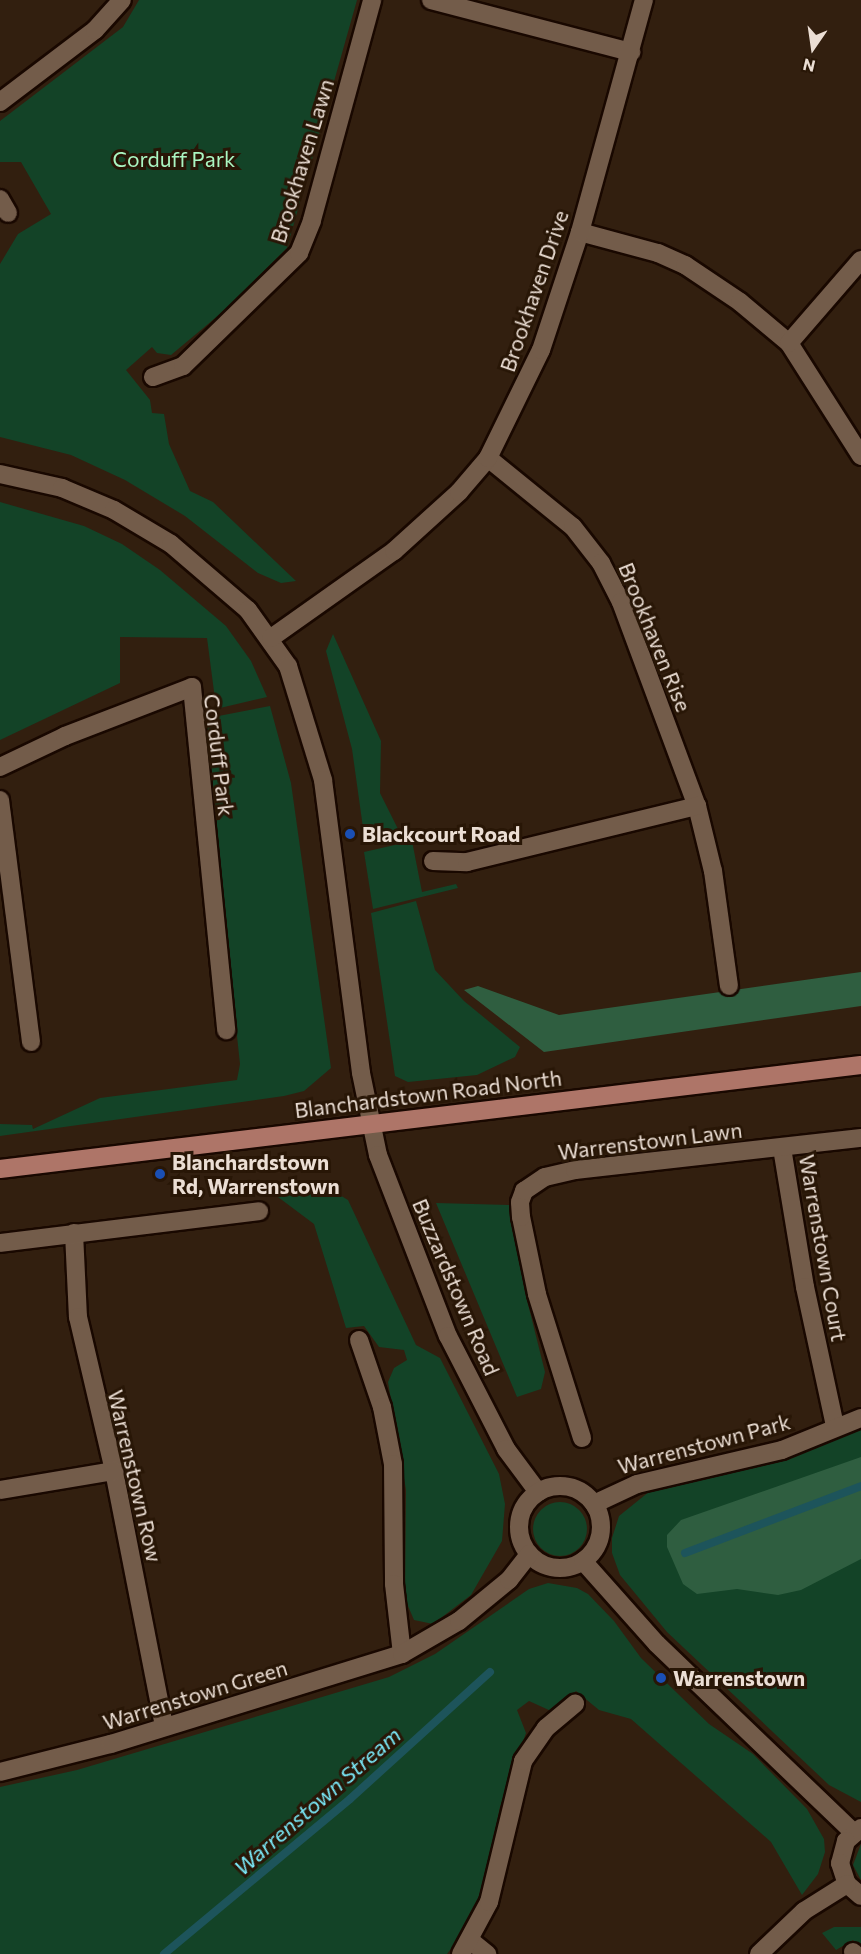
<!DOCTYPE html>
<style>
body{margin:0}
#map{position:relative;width:861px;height:1954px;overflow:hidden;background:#321f0f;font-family:Commissioner,sans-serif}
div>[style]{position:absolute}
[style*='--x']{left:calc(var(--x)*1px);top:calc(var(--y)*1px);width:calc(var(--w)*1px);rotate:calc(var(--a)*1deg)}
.green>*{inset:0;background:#134327}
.round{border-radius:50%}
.forest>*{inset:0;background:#2f5e40}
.stream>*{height:8px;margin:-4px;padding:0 4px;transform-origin:4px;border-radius:4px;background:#1d545b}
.roads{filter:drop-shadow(2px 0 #190800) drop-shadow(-2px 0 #190800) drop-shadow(0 2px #190800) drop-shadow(0 -2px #190800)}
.minor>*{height:18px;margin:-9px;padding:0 9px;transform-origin:9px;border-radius:9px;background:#735c4a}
.minor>.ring{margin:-9px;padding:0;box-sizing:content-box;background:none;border:18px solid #735c4a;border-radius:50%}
.major>*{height:18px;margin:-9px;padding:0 9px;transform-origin:9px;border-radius:9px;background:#ae7568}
.dots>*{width:16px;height:16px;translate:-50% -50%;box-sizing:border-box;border:3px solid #281606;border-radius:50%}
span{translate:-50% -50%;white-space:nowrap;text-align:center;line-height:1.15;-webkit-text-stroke:6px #281606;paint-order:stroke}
.park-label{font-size:21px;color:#aaf6c2}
.street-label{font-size:21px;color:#ebded4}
.poi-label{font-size:21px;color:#ebded4;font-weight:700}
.left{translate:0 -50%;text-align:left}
.water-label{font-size:22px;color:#7ae8f7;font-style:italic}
.north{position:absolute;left:783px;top:18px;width:60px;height:60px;-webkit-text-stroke:4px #281606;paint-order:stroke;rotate:193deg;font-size:16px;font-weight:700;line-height:24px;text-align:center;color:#ebded4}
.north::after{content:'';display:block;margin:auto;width:21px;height:27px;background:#ebded4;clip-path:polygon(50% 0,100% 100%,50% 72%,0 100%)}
</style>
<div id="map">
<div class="green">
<div style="clip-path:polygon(139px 0,357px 0,287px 248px,226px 309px,171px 355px,157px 353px,152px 347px,126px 370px,150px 400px,152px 413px,164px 414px,169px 444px,190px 491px,213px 502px,296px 581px,281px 583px,258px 573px,185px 516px,125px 480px,71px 455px,0 437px,0 264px,18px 234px,51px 214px,21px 162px,0 162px,0 121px,123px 27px)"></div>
<div style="clip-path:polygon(0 502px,84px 526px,122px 544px,160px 570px,226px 626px,251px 661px,267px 697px,220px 708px,215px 699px,207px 638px,120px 637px,120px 683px,0 740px)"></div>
<div style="clip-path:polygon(333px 634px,381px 741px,380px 793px,400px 833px,365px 842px,352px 749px,326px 651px)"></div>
<div style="clip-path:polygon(270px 706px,291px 783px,331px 1068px,304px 1091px,284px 1096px,0 1136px,0 1124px,32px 1125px,33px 1129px,100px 1098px,237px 1080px,240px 1064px,203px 719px)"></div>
<div style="clip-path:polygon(412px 841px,422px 892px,456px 884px,458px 888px,373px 909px,364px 852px)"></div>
<div style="clip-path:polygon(416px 901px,435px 970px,464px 1001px,520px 1047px,515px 1057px,477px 1075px,408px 1082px,395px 1076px,371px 913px)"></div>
<div style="clip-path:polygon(318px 1182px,348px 1200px,416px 1345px,440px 1358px,499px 1474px,505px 1504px,502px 1541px,471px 1595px,433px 1624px,414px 1620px,405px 1599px,406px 1490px,388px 1382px,394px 1368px,407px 1360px,404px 1350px,379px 1347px,364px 1326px,346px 1328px,314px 1224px,266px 1188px)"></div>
<div style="clip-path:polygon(436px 1203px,509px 1205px,525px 1292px,545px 1372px,541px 1389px,517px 1397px)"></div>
<div style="clip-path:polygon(861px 1429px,861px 1802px,829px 1785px,667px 1632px,620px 1575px,612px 1553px,612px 1538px,619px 1516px,650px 1491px,803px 1452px)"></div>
<div class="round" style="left:533px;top:1502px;width:54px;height:54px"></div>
<div style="clip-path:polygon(548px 1583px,577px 1588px,588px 1594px,614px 1621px,641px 1658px,709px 1724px,753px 1754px,807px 1809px,824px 1839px,825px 1852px,818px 1874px,802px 1895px,771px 1842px,631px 1719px,599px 1710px,576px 1691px,551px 1711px,529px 1701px,517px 1710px,526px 1733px,500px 1807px,483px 1889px,463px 1933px,447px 1954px,0 1954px,0 1787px,77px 1770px,389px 1677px,435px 1654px,529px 1589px)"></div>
<div style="clip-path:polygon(861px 1844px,861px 1880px,853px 1865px)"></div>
<div style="clip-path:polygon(834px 1927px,861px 1927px,861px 1948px,853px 1940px,836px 1950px,822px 1933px)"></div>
</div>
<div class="forest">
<div style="clip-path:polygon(861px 972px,861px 1006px,544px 1052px,464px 990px,478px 986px,559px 1015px)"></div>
<div style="clip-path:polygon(861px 1457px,861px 1559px,801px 1590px,778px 1595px,737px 1589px,697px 1594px,683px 1584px,667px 1547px,667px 1535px,681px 1520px)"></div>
</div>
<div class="stream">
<div style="--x:685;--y:1553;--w:188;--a:-20.8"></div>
<div style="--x:164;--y:1954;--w:242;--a:-39.8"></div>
<div style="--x:350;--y:1799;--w:189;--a:-42.2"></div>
</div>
<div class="roads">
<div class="minor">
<div style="--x:431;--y:0;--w:207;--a:14.6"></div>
<div style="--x:0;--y:102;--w:119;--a:-37.2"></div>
<div style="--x:95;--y:30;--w:40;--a:-48"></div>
<div style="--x:0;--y:199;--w:16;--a:60"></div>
<div style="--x:580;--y:232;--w:81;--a:15.1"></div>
<div style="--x:658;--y:253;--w:30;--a:24"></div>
<div style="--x:685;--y:265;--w:66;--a:33.9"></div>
<div style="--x:740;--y:302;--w:64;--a:39.9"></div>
<div style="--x:789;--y:343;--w:134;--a:57.5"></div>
<div style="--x:789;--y:343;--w:110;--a:-49.1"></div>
<div style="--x:153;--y:377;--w:32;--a:-20"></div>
<div style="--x:183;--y:366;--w:162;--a:-44.2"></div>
<div style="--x:299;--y:253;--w:35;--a:-68"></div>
<div style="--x:312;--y:220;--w:228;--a:-74.7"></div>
<div style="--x:488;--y:458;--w:109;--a:39.1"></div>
<div style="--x:573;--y:527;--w:46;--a:52.1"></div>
<div style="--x:601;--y:563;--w:44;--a:62.9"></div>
<div style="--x:621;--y:602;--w:218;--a:69.6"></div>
<div style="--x:697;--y:806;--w:67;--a:76.2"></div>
<div style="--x:713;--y:871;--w:116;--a:82.1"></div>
<div style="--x:0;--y:474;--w:64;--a:12.7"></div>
<div style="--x:62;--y:488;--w:56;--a:22.9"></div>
<div style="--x:114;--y:510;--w:66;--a:30.8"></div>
<div style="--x:171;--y:544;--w:101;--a:40.6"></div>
<div style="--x:248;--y:610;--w:69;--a:54.5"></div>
<div style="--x:288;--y:666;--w:119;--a:72.9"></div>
<div style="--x:323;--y:780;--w:295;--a:82.6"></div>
<div style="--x:361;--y:1073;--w:84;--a:78.3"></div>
<div style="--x:378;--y:1155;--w:194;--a:68.9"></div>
<div style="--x:448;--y:1336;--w:127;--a:62.8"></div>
<div style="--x:506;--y:1449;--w:54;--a:53.3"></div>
<div style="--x:271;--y:638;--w:151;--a:-35.3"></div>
<div style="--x:394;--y:551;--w:88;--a:-42.2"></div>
<div style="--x:459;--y:492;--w:45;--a:-49.5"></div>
<div style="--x:488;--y:458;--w:120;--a:-63.9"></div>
<div style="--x:541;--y:350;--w:124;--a:-71.7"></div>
<div style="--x:580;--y:232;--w:241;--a:-74.6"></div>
<div style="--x:0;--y:767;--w:72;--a:-25.5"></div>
<div style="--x:65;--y:736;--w:136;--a:-21.1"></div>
<div style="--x:192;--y:687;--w:345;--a:84.3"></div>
<div style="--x:0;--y:800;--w:244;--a:82.7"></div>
<div style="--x:433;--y:861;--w:34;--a:2"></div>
<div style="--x:467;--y:862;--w:237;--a:-13.7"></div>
<div style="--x:782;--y:1148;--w:141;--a:80.6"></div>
<div style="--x:805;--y:1287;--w:142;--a:77.8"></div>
<div style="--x:74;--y:1233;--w:84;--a:87.3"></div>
<div style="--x:78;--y:1317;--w:158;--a:76.8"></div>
<div style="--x:114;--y:1471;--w:260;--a:78.9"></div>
<div style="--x:0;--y:1243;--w:261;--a:-7"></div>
<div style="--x:359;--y:1340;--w:71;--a:71.1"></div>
<div style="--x:382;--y:1407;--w:58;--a:79.1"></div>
<div style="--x:393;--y:1464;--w:120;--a:89.5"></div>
<div style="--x:394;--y:1584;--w:70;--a:83.5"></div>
<div style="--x:582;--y:1438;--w:151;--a:-107.4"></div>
<div style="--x:537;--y:1294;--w:79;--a:-101.7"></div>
<div style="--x:521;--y:1217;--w:15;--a:-94"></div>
<div style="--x:520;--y:1202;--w:12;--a:-70"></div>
<div style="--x:524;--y:1191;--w:25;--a:-34"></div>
<div style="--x:545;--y:1177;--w:31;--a:-13"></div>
<div style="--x:575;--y:1170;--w:288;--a:-6.4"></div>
<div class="ring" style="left:519px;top:1486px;width:64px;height:64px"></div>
<div style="--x:0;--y:1490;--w:116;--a:-9.5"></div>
<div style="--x:594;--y:1504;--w:47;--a:-24.9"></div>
<div style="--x:637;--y:1484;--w:149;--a:-13.2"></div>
<div style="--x:782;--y:1450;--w:85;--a:-22.1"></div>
<div style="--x:583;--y:1561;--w:111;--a:48.3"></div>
<div style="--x:657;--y:1644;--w:273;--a:43.8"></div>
<div style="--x:0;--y:1772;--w:114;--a:-14.2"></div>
<div style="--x:111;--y:1744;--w:305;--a:-17.2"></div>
<div style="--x:402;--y:1654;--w:66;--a:-30.1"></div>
<div style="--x:459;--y:1621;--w:65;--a:-39.4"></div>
<div style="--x:509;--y:1580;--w:33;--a:-52"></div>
<div style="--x:861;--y:1828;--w:20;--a:139"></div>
<div style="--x:846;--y:1841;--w:23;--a:105"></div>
<div style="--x:840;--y:1863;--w:22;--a:72"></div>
<div style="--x:847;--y:1884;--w:18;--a:41"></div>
<div style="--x:471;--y:1941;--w:21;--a:39"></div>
<div style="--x:853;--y:1952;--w:3;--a:45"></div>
<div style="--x:461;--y:1954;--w:59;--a:-61.7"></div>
<div style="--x:489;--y:1902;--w:145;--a:-76.4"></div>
<div style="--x:523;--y:1761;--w:40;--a:-55.1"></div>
<div style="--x:546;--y:1728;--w:38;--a:-40"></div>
<div style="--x:759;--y:1954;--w:62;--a:-43.7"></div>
<div style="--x:804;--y:1911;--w:51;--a:-32.1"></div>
</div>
<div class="major">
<div style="--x:0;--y:1169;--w:867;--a:-6.89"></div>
</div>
</div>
<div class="dots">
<div style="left:350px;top:834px;background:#1a4fb4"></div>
<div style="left:160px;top:1174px;background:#1a4fb4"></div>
<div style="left:661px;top:1678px;background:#1a4fb4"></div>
</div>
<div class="park-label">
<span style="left:174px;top:159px">Corduff Park</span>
</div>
<div class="street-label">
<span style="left:302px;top:161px;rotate:-73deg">Brookhaven Lawn</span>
<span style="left:534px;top:291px;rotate:-71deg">Brookhaven Drive</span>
<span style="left:655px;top:637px;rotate:68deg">Brookhaven Rise</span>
<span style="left:219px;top:755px;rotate:83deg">Corduff Park</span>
<span style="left:428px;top:1094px;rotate:-7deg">Blanchardstown Road North</span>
<span style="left:650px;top:1141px;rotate:-7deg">Warrenstown Lawn</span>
<span style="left:823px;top:1248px;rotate:80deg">Warrenstown Court</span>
<span style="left:456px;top:1287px;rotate:67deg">Buzzardstown Road</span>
<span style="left:704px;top:1444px;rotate:-15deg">Warrenstown Park</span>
<span style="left:135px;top:1476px;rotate:77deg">Warrenstown Row</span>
<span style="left:195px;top:1695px;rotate:-17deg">Warrenstown Green</span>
</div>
<div class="poi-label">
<span class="left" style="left:362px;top:834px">Blackcourt Road</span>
<span class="left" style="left:172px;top:1174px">Blanchardstown<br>Rd, Warrenstown</span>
<span class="left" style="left:673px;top:1678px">Warrenstown</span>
</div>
<div class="water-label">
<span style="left:317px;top:1801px;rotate:-41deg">Warrenstown Stream</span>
</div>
<div class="north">N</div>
</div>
